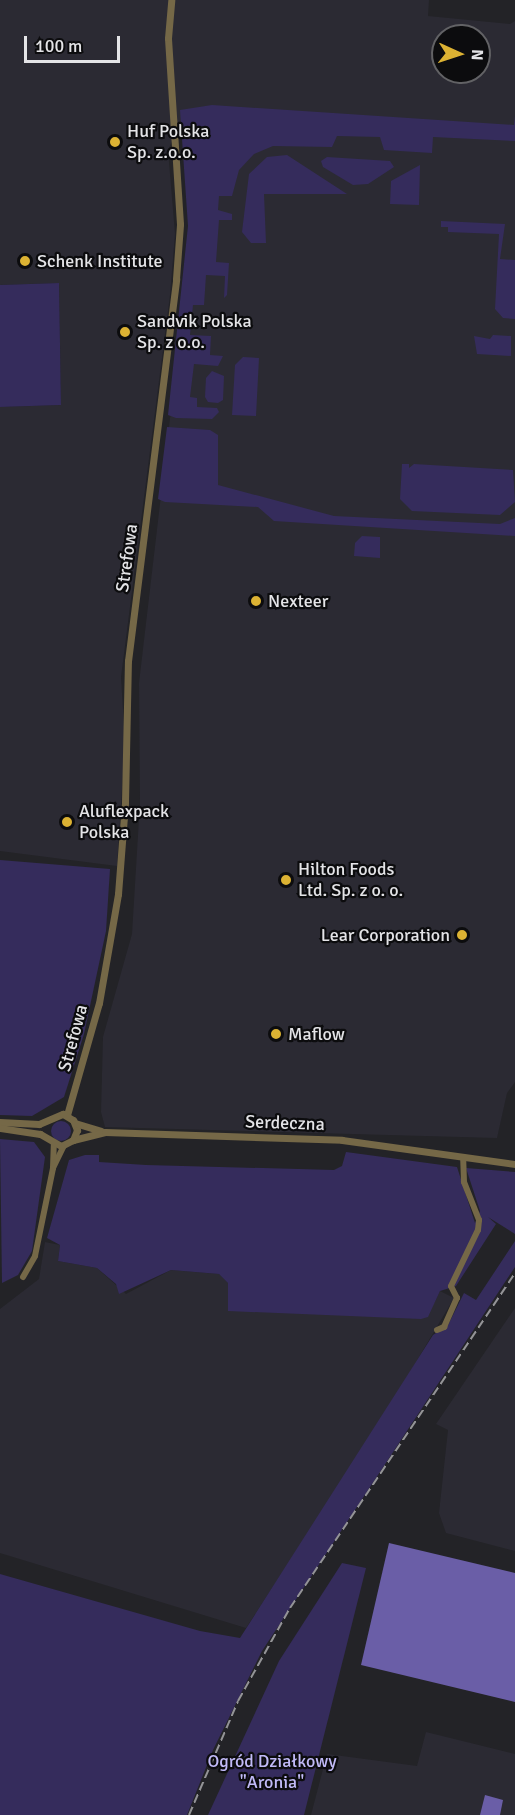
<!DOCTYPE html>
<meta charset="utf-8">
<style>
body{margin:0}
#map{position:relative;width:515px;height:1815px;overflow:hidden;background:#232327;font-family:Signika,sans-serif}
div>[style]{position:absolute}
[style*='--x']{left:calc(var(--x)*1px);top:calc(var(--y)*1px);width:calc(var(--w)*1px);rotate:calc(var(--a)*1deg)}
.built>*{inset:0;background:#2b2a33}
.green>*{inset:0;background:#352c5c}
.round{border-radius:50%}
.water>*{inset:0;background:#6a5ea7}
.minor>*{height:6px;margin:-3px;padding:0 3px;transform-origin:3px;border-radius:3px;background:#756847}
.tertiary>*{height:7px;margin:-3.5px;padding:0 3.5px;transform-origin:3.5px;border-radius:3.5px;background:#756847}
.rail>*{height:2px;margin-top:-1px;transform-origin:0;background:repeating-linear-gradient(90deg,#949497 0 9px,transparent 0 13.5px)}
.dots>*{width:16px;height:16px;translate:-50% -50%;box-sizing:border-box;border:3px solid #0c0c0e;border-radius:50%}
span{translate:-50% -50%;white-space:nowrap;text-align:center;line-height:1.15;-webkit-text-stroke:4.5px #0c0c0e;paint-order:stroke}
.poi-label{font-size:18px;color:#e4e4e7}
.left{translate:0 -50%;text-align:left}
.right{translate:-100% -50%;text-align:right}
.street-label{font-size:18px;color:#e4e4e7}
.park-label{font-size:18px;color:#c1baf7}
.north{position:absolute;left:431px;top:24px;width:60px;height:60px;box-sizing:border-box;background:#0c0c0e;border:2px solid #626265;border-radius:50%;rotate:93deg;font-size:16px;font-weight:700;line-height:24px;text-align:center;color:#e4e4e7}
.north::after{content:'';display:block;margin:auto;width:21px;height:27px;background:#dcb233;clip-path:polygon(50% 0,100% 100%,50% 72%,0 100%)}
.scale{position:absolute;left:24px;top:36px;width:96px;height:27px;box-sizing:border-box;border:3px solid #e4e4e7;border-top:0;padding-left:8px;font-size:18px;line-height:21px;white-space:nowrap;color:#e4e4e7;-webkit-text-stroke:4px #0c0c0e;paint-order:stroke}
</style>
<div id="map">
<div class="built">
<div style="clip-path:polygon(evenodd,0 0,429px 0,428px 16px,510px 24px,515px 21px,515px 1082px,507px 1093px,497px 1138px,105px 1127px,101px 1112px,103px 1037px,132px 934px,140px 802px,139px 683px,194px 214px,183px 118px,168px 150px,175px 234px,170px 295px,121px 677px,125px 743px,117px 866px,0 851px,0 407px,61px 405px,59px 283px,0 285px,0 0,443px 36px,479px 36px,479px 72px,443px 72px,443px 36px)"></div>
<div style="clip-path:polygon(45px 1242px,60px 1245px,58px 1261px,97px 1268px,126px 1294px,171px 1270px,219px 1274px,228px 1283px,228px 1310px,427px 1317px,440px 1291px,454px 1298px,375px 1431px,246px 1628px,0 1553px,0 1309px,39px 1279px)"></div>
<div style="clip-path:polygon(515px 1308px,515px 1551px,446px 1533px,439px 1513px,448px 1430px,436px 1424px)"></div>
<div style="clip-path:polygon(426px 1732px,515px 1754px,515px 1815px,311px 1815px,327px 1754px,417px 1766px)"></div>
</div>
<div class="green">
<div style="clip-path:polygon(212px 105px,514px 125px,515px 116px,515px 141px,433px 137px,432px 153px,384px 150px,380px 137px,337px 136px,332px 147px,273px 146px,254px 154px,239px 170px,232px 196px,219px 196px,218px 210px,232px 214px,232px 220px,219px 220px,216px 262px,229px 263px,227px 295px,224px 298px,225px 276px,206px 275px,204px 305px,193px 305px,190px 335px,211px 336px,210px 355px,223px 356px,218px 366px,194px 364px,190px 397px,197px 398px,197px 407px,217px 408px,219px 412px,212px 419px,176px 418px,168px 415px,188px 226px,180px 110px)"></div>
<div style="clip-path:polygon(287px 155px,347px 194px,264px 194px,266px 243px,251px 243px,242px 232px,249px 174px,267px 157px)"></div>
<div style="clip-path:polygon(327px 157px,390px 161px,394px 167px,368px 184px,353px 185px,323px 167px,321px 161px)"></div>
<div style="clip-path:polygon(420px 165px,419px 205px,390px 204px,391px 181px)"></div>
<div style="clip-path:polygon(441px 221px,505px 224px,500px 259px,515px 260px,515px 319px,503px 318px,495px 309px,499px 234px,448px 232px,448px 227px,441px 227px)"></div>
<div style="clip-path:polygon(59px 283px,61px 405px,0 407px,0 285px)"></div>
<div style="clip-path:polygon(493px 335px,511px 336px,511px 356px,477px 354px,474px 336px,490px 339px)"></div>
<div style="clip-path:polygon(243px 357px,259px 358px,256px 416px,232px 415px,235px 365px)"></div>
<div style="clip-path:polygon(212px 371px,224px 376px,223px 400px,218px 403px,208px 402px,205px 397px,206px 378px)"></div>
<div style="clip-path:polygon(167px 427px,210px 430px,218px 435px,218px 485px,334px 516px,500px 524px,515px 518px,515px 536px,274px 521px,258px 507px,165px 502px,158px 499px)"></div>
<div style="clip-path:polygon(402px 464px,409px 464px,409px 468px,414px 464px,513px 470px,515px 502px,500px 515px,412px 511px,400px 499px)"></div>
<div style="clip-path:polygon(362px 536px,380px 537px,380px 558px,354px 556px,355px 543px)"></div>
<div style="clip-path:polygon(0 860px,110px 869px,106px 931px,84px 1034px,64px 1097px,32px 1116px,0 1115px)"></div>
<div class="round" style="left:51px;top:1121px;width:20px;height:20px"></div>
<div style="clip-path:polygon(0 1139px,34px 1142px,45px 1157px,32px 1251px,18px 1275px,2px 1283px)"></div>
<div style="clip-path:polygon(346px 1152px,457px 1167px,475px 1223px,480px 1211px,466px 1168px,515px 1172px,515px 1234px,488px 1217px,496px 1224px,456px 1286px,440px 1291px,428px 1317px,421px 1319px,228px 1311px,228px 1283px,219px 1274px,171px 1270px,119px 1294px,116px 1284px,97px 1268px,58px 1261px,60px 1245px,47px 1238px,69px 1160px,85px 1155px,99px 1155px,99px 1162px,146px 1165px,334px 1170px,342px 1166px)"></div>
<div style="clip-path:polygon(515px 1241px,515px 1267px,262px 1651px,213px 1750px,187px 1815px,0 1815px,0 1574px,200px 1631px,240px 1638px,433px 1335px,448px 1325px,464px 1293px,476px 1300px)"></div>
<div style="clip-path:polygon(342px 1563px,366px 1568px,304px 1815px,208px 1815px,279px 1661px)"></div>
</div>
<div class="water">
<div style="clip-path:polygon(389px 1543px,515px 1573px,515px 1702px,361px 1665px)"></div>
<div style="clip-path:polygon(485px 1795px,503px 1800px,500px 1815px,480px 1815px)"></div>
</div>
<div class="minor">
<div style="--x:53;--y:1168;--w:24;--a:-88"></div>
<div style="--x:23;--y:1277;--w:24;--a:-60"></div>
<div style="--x:35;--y:1256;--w:90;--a:-78.4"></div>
<div style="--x:53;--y:1168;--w:25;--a:-64"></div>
<div style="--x:437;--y:1330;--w:8;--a:-23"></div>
<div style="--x:444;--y:1327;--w:32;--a:-66"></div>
<div style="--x:457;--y:1298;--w:13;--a:-117"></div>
<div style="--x:451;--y:1286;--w:62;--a:-64.3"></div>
<div style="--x:478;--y:1230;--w:10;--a:-84"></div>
<div style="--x:479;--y:1220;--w:41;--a:-111.5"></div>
<div style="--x:464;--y:1182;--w:25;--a:-92"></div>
</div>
<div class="tertiary">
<div style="--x:67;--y:1115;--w:116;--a:-74.1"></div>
<div style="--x:99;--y:1003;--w:111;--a:-80.1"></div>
<div style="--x:118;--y:894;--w:92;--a:-85.6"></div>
<div style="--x:125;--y:802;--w:141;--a:-88.8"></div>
<div style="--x:128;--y:661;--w:385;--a:-82.8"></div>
<div style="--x:176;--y:279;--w:55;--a:-85.8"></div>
<div style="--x:180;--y:224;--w:186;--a:-93.7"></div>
<div style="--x:168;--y:38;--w:38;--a:-85"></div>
<div style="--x:0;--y:1122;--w:39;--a:3"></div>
<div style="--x:39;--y:1124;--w:26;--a:-23"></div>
<div style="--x:63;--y:1114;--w:12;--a:31"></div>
<div style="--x:73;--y:1120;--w:11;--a:68"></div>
<div style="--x:77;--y:1130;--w:11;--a:112"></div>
<div style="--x:73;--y:1140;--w:13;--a:153"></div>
<div style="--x:61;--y:1146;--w:24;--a:-150"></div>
<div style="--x:40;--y:1134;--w:40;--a:-171.5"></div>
<div style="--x:75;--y:1123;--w:27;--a:17"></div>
<div style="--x:73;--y:1140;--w:33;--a:-14"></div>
<div style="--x:105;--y:1132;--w:237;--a:1.9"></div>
<div style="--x:342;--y:1140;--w:175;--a:7.9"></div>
</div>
<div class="rail">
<div style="--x:189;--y:1815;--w:124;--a:-66.7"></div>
<div style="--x:238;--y:1701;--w:107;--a:-60.8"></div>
<div style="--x:290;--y:1608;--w:404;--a:-56.1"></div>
</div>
<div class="dots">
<div style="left:115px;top:142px;background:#dcb233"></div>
<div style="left:25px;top:261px;background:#dcb233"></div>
<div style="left:125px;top:332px;background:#dcb233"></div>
<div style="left:256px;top:601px;background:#dcb233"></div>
<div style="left:67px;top:822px;background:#dcb233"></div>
<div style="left:286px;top:880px;background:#dcb233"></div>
<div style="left:462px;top:935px;background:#dcb233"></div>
<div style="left:276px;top:1034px;background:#dcb233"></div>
</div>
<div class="poi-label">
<span class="left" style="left:127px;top:142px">Huf Polska<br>Sp. z.o.o.</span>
<span class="left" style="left:37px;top:261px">Schenk Institute</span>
<span class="left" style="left:137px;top:332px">Sandvik Polska<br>Sp. z o.o.</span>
<span class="left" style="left:268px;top:601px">Nexteer</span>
<span class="left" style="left:79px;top:822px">Aluflexpack<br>Polska</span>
<span class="left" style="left:298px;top:880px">Hilton Foods<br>Ltd. Sp. z o. o.</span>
<span class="right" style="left:450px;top:935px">Lear Corporation</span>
<span class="left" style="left:288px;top:1034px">Maflow</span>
</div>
<div class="street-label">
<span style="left:127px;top:558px;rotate:-82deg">Strefowa</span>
<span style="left:73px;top:1038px;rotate:-75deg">Strefowa</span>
<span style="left:285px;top:1123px;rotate:2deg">Serdeczna</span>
</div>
<div class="park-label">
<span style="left:272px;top:1772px">Ogród Działkowy<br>"Aronia"</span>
</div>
<div class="north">N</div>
<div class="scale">100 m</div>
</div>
